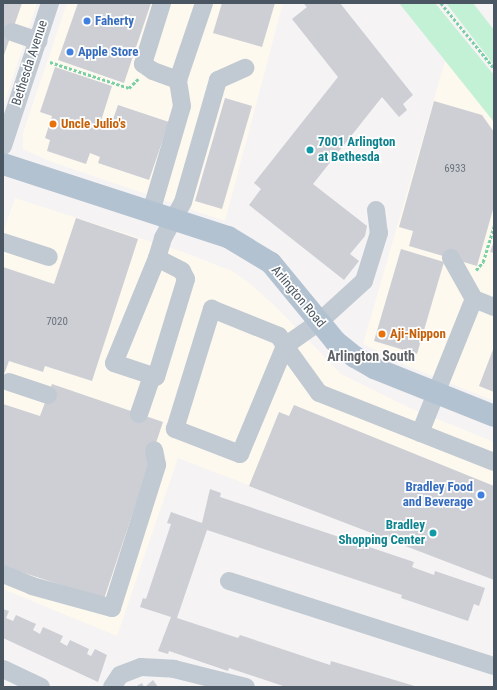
<!DOCTYPE html>
<style>
body{margin:0}
#map{position:relative;width:497px;height:690px;overflow:hidden;background:#f5f3f3;font-family:"Roboto Condensed",sans-serif}
div>[style]{position:absolute}
[style*='--x']{left:calc(var(--x)*1px);top:calc(var(--y)*1px);width:calc(var(--w)*1px);rotate:calc(var(--a)*1deg)}
.commercial>*{inset:0;background:#fdf9ef}
.green>*{inset:0;background:#c3f1d5}
.building>*{inset:0;background:#cdcfd5}
.path>*{height:2.5px;margin-top:-1.25px;transform-origin:0;background:repeating-linear-gradient(90deg,#7ad0a6 0 3px,transparent 0 5px)}
.minor>*{height:18px;margin:-9px;padding:0 9px;transform-origin:9px;border-radius:9px;background:#c1cad2}
.major>*{height:22px;margin:-11px;padding:0 11px;transform-origin:11px;border-radius:11px;background:#b3c2d1}
.dots>*{width:11px;height:11px;translate:-50% -50%;box-sizing:border-box;border:2px solid #fff;border-radius:50%}
span{translate:-50% -50%;white-space:nowrap;text-align:center;line-height:1.15;-webkit-text-stroke:3.5px #fff;paint-order:stroke}
.number-label{font-size:11px;color:#6b747e}
.number-label span{-webkit-text-stroke-width:0}
.shop-label{font-size:13px;color:#366cbe;font-weight:700}
.left{translate:0 -50%;text-align:left}
.right{translate:-100% -50%;text-align:right}
.street-label{font-size:13px;color:#4a5661}
.food-label{font-size:13px;color:#c56008;font-weight:700}
.culture-label{font-size:13px;color:#0d838f;font-weight:700}
.neighbourhood-label{font-size:14px;color:#5f6368;font-weight:700}
.frame{position:absolute;inset:0;border:4px solid #4a5661;pointer-events:none}
</style>
<div id="map">
<div class="commercial">
<div style="clip-path:polygon(3px 3px,37px 3px,3px 108px)"></div>
<div style="clip-path:polygon(67px 3px,283px 3px,225px 221px,49px 161px,23px 149px,23px 133px)"></div>
<div style="clip-path:polygon(445px 61px,494px 122px,494px 401px,405px 365px,363px 344px)"></div>
<div style="clip-path:polygon(15px 198px,183px 252px,232px 271px,247px 281px,274px 305px,341px 374px,408px 407px,494px 442px,494px 580px,178px 458px,117px 636px,3px 589px,3px 233px)"></div>
</div>
<div class="green">
<div style="clip-path:polygon(399px 3px,435px 3px,494px 75px,494px 122px)"></div>
<div style="clip-path:polygon(446px 3px,473px 3px,494px 30px,494px 65px)"></div>
</div>
<div class="building">
<div style="clip-path:polygon(3px 3px,22px 3px,3px 58px)"></div>
<div style="clip-path:polygon(78px 3px,151px 3px,124px 83px,58px 60px)"></div>
<div style="clip-path:polygon(222px 3px,275px 3px,262px 47px,213px 33px)"></div>
<div style="clip-path:polygon(303px 3px,340px 3px,413px 95px,403px 104px,407px 110px,399px 117px,382px 97px,313px 184px,367px 226px,365px 236px,350px 254px,359px 261px,344px 280px,249px 205px,261px 189px,254px 183px,338px 77px,292px 19px,307px 7px)"></div>
<div style="clip-path:polygon(55px 67px,112px 86px,100px 124px,110px 128px,118px 105px,169px 122px,149px 180px,98px 163px,100px 157px,90px 153px,86px 164px,47px 151px,50px 140px,45px 138px,52px 116px,40px 112px)"></div>
<div style="clip-path:polygon(225px 98px,252px 106px,222px 209px,195px 201px)"></div>
<div style="clip-path:polygon(434px 101px,482px 115px,494px 132px,494px 206px,477px 266px,409px 246px,413px 231px,399px 227px)"></div>
<div style="clip-path:polygon(76px 218px,138px 239px,92px 381px,45px 366px,43px 372px,9px 361px,3px 377px,3px 267px,54px 284px)"></div>
<div style="clip-path:polygon(494px 241px,494px 253px,490px 252px)"></div>
<div style="clip-path:polygon(401px 249px,444px 262px,417px 354px,374px 341px)"></div>
<div style="clip-path:polygon(494px 347px,494px 392px,479px 386px)"></div>
<div style="clip-path:polygon(52px 384px,163px 422px,104px 599px,3px 566px,3px 404px,40px 416px)"></div>
<div style="clip-path:polygon(294px 405px,494px 486px,494px 580px,249px 486px,279px 412px,289px 416px)"></div>
<div style="clip-path:polygon(210px 489px,221px 493px,220px 497px,414px 562px,412px 567px,434px 575px,435px 571px,485px 588px,479px 606px,474px 604px,468px 621px,401px 598px,402px 595px,207px 530px,177px 618px,238px 638px,240px 635px,330px 665px,331px 661px,418px 687px,286px 687px,229px 668px,228px 671px,169px 651px,168px 654px,158px 651px,171px 617px,140px 607px,143px 598px,146px 599px,171px 524px,167px 523px,171px 512px,202px 523px)"></div>
<div style="clip-path:polygon(3px 609px,9px 611px,6px 618px,13px 621px,16px 615px,36px 624px,33px 630px,40px 634px,43px 627px,63px 636px,60px 642px,67px 646px,70px 640px,89px 649px,87px 654px,91px 656px,95px 649px,107px 655px,98px 682px,3px 638px)"></div>
<div style="clip-path:polygon(153px 680px,158px 687px,145px 687px)"></div>
<div style="clip-path:polygon(142px 683px,144px 687px,135px 687px)"></div>
</div>
<div class="path">
<div style="--x:441;--y:3;--w:84;--a:50.8"></div>
<div style="--x:50;--y:62;--w:83;--a:18.2"></div>
<div style="--x:129;--y:88;--w:13;--a:-45"></div>
<div style="--x:476;--y:270;--w:11;--a:-49"></div>
<div style="--x:483;--y:262;--w:39;--a:-73"></div>
</div>
<div class="minor">
<div style="--x:162;--y:3;--w:64;--a:107.3"></div>
<div style="--x:143;--y:64;--w:12;--a:35"></div>
<div style="--x:153;--y:71;--w:27;--a:20"></div>
<div style="--x:12;--y:32;--w:28;--a:19"></div>
<div style="--x:3;--y:146;--w:151;--a:-71.8"></div>
<div style="--x:376;--y:210;--w:23;--a:83"></div>
<div style="--x:379;--y:233;--w:50;--a:107.4"></div>
<div style="--x:364;--y:281;--w:61;--a:137.7"></div>
<div style="--x:319;--y:322;--w:42;--a:144.8"></div>
<div style="--x:285;--y:346;--w:58;--a:54.1"></div>
<div style="--x:319;--y:393;--w:188;--a:21.5"></div>
<div style="--x:151;--y:212;--w:110;--a:-73.7"></div>
<div style="--x:182;--y:106;--w:26;--a:-99"></div>
<div style="--x:178;--y:80;--w:81;--a:-71.3"></div>
<div style="--x:3;--y:242;--w:48;--a:18.1"></div>
<div style="--x:157;--y:258;--w:28;--a:27"></div>
<div style="--x:182;--y:271;--w:9;--a:63"></div>
<div style="--x:186;--y:279;--w:102;--a:107"></div>
<div style="--x:156;--y:377;--w:44;--a:-161.6"></div>
<div style="--x:114;--y:363;--w:113;--a:-67.7"></div>
<div style="--x:157;--y:258;--w:21;--a:-73"></div>
<div style="--x:163;--y:238;--w:41;--a:-60.9"></div>
<div style="--x:183;--y:202;--w:127;--a:-74"></div>
<div style="--x:218;--y:80;--w:30;--a:-24"></div>
<div style="--x:451;--y:258;--w:47;--a:60.7"></div>
<div style="--x:474;--y:299;--w:22;--a:22"></div>
<div style="--x:212;--y:309;--w:72;--a:21.9"></div>
<div style="--x:279;--y:336;--w:12;--a:59"></div>
<div style="--x:285;--y:346;--w:117;--a:112.6"></div>
<div style="--x:240;--y:454;--w:70;--a:-159"></div>
<div style="--x:175;--y:429;--w:126;--a:-72.9"></div>
<div style="--x:9;--y:382;--w:41;--a:18.4"></div>
<div style="--x:139;--y:414;--w:40;--a:-71.1"></div>
<div style="--x:420;--y:433;--w:144;--a:-68.1"></div>
<div style="--x:3;--y:574;--w:31;--a:22"></div>
<div style="--x:32;--y:586;--w:83;--a:15.4"></div>
<div style="--x:112;--y:608;--w:150;--a:-72.5"></div>
<div style="--x:157;--y:465;--w:15;--a:-101"></div>
<div style="--x:229;--y:581;--w:278;--a:17.8"></div>
<div style="--x:3;--y:669;--w:42;--a:25.3"></div>
<div style="--x:112;--y:687;--w:14;--a:-56"></div>
<div style="--x:120;--y:675;--w:22;--a:-21"></div>
<div style="--x:141;--y:667;--w:33;--a:3"></div>
<div style="--x:174;--y:669;--w:74;--a:14"></div>
</div>
<div class="major">
<div style="--x:3;--y:164;--w:237;--a:18"></div>
<div style="--x:228;--y:237;--w:50;--a:31.2"></div>
<div style="--x:271;--y:263;--w:101;--a:50.6"></div>
<div style="--x:335;--y:341;--w:26;--a:39"></div>
<div style="--x:355;--y:357;--w:22;--a:30"></div>
<div style="--x:374;--y:368;--w:129;--a:21.8"></div>
</div>
<div class="dots">
<div style="left:87px;top:21px;background:#3f7fe0"></div>
<div style="left:70px;top:52px;background:#3f7fe0"></div>
<div style="left:53px;top:124px;background:#e8710a"></div>
<div style="left:310px;top:150px;background:#0f9aa8"></div>
<div style="left:382px;top:334px;background:#e8710a"></div>
<div style="left:481px;top:495px;background:#3f7fe0"></div>
<div style="left:433px;top:533px;background:#0f9aa8"></div>
</div>
<div class="number-label">
<span style="left:455px;top:169px">6933</span>
<span style="left:57px;top:322px">7020</span>
</div>
<div class="shop-label">
<span class="left" style="left:95px;top:21px">Faherty</span>
<span class="left" style="left:78px;top:52px">Apple Store</span>
<span class="right" style="left:473px;top:495px">Bradley Food<br>and Beverage</span>
</div>
<div class="street-label">
<span style="left:30px;top:63px;rotate:-72deg">Bethesda Avenue</span>
<span style="left:298px;top:297px;rotate:50deg">Arlington Road</span>
</div>
<div class="food-label">
<span class="left" style="left:61px;top:124px">Uncle Julio's</span>
<span class="left" style="left:390px;top:334px">Aji-Nippon</span>
</div>
<div class="culture-label">
<span class="left" style="left:318px;top:150px">7001 Arlington<br>at Bethesda</span>
<span class="right" style="left:425px;top:533px">Bradley<br>Shopping Center</span>
</div>
<div class="neighbourhood-label">
<span style="left:371px;top:356px">Arlington South</span>
</div>
<div class="frame"></div>
</div>
